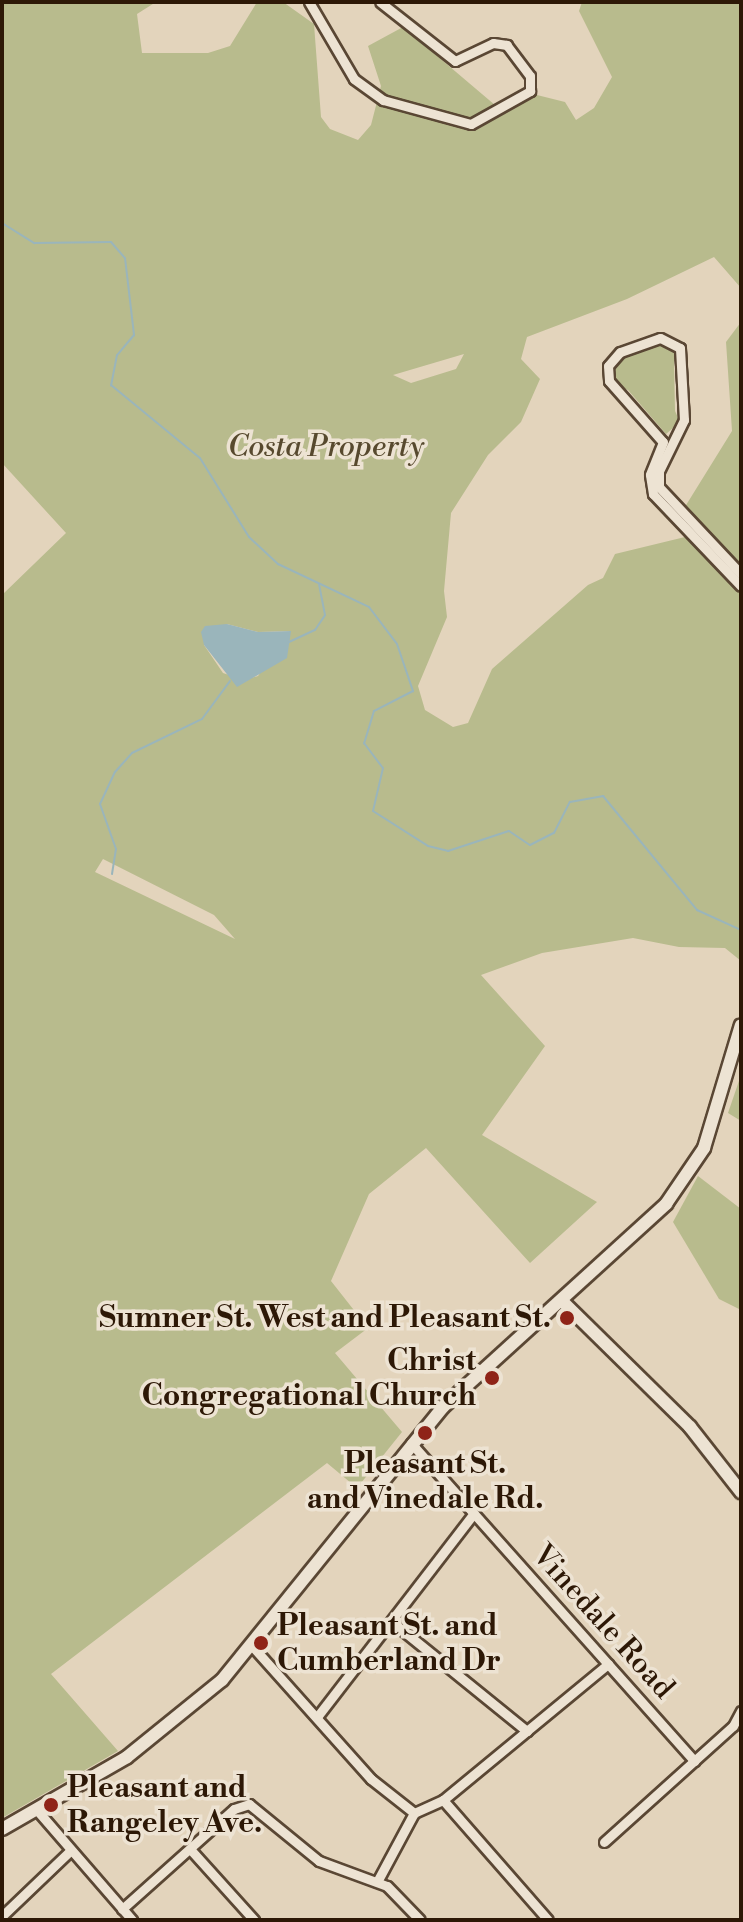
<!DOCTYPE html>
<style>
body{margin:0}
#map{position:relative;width:743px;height:1922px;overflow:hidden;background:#e3d4bc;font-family:"Libre Bodoni",serif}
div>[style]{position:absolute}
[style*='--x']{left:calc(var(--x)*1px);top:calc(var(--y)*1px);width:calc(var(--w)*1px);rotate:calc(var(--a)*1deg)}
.green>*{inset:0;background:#b8bb8d}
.water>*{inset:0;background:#9ab5bb}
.stream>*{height:2px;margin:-1px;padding:0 1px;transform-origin:1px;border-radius:1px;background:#9ab5bb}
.roads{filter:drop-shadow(2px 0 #5a4734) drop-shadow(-2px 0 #5a4734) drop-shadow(0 2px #5a4734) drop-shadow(0 -2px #5a4734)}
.street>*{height:9px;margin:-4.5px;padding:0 4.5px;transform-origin:4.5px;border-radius:4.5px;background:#ede3d3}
.secondary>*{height:12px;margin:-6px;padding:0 6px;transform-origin:6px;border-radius:6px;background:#ede3d3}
.dots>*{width:22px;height:22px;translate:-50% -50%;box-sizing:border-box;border:4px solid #ede3d3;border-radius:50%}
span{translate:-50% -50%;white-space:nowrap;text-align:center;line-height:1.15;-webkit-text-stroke:7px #ede3d3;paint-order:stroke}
.park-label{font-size:30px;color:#57492e;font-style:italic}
.poi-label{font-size:30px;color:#2d1806;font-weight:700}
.right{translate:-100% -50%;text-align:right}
.left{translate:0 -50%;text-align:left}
.street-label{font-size:30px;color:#2d1806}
.frame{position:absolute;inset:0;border:4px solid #2d1806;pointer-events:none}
</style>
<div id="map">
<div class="green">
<div style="clip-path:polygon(evenodd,2px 2px,156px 2px,137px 14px,142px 53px,208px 53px,230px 46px,257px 2px,283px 2px,314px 24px,321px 117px,330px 129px,358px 140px,371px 125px,381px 86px,368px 46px,403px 27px,502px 111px,533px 94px,565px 102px,576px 120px,594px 108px,612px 77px,579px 11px,582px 2px,741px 2px,741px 288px,714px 257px,627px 299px,527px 337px,521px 359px,540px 379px,521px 422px,488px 455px,451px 513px,444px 591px,447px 617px,418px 686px,425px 710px,453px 727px,468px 723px,492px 669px,588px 585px,603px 578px,615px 554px,685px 537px,741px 593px,741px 961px,725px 948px,679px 947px,633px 938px,542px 953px,481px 975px,545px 1046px,482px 1135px,597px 1202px,530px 1263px,426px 1148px,369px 1194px,331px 1281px,368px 1328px,335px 1353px,402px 1432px,357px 1488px,327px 1463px,51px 1674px,118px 1751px,2px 1818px,2px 595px,66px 533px,2px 463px,2px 2px,464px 354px,456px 369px,411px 383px,393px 375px,464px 354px,2px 2px,227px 624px,258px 632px,290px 631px,258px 676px,244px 680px,223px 673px,204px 645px,227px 624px,2px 2px,103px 859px,214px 915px,235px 939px,95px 872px,103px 859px)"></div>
<div style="clip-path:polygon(741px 322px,741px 567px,683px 510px,732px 431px,726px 342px)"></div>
<div style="clip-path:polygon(656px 340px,675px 346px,678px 362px,674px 361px,675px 411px,680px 422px,666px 434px,628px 390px,615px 386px,609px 370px,616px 357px)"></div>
<div style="clip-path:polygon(741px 1075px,741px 1121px,728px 1113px)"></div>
<div style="clip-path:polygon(698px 1176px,741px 1209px,741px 1310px,719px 1299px,673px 1222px)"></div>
</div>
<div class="water">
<div style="clip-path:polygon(227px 624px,258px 632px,291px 631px,287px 658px,237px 687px,204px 645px,201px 632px,205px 626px)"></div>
</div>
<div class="stream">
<div style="--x:2;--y:145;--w:29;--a:90"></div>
<div style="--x:2;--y:223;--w:38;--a:32"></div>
<div style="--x:34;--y:243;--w:77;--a:-0.7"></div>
<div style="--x:111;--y:242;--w:21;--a:49"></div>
<div style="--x:125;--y:258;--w:78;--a:83.3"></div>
<div style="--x:134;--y:335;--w:26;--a:130"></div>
<div style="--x:117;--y:355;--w:31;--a:101"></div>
<div style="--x:111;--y:385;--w:115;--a:39.4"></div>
<div style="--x:200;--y:458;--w:93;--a:58.2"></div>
<div style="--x:249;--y:537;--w:40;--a:43"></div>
<div style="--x:278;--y:564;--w:101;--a:25.3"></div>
<div style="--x:369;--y:607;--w:46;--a:52.9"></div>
<div style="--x:397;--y:644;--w:50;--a:71.2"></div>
<div style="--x:413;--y:691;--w:44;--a:152.9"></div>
<div style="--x:374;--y:711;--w:34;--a:107"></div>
<div style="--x:364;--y:743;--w:31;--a:53"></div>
<div style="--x:383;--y:768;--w:44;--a:103.1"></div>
<div style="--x:373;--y:811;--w:65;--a:32.5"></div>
<div style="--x:428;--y:846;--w:21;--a:14"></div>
<div style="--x:448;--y:851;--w:64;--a:-18.2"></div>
<div style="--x:509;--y:831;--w:25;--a:34"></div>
<div style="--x:530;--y:845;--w:27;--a:-27"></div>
<div style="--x:554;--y:833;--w:35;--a:-63"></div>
<div style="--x:570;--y:802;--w:34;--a:-10"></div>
<div style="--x:603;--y:796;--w:148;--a:50.5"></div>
<div style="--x:697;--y:910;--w:48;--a:24.4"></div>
<div style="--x:289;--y:642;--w:29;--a:-25"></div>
<div style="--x:315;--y:630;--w:18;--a:-56"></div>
<div style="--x:325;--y:615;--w:31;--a:-101"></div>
<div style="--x:112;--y:874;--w:25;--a:-81"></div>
<div style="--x:116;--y:849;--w:48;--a:-109.6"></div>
<div style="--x:100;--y:804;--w:35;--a:-65"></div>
<div style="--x:115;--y:772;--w:25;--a:-48"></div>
<div style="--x:132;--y:753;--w:78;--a:-25.9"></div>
<div style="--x:202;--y:719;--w:47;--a:-53.6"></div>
</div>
<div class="roads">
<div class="street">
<div style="--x:309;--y:2;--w:89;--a:59.7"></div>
<div style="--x:354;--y:79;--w:36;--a:36"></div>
<div style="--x:383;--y:100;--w:91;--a:15.3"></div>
<div style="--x:471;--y:124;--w:68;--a:-29.2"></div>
<div style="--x:530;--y:91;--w:15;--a:-90"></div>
<div style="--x:530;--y:76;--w:39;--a:-127"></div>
<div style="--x:507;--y:45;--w:14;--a:-172"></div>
<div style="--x:493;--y:43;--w:42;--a:154.7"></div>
<div style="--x:455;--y:61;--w:95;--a:-141.8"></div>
<div style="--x:741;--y:574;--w:120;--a:-133.3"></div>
<div style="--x:659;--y:487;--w:16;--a:-90"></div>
<div style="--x:659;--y:471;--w:57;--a:-63.9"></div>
<div style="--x:684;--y:420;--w:72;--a:-93.2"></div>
<div style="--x:680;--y:348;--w:22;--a:-153"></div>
<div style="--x:660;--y:338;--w:42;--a:160.7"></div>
<div style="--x:620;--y:352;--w:18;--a:131"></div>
<div style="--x:608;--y:366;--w:15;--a:86"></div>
<div style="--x:609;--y:381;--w:81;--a:48.5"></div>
<div style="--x:663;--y:442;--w:35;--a:112"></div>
<div style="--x:650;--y:475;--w:19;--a:81"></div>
<div style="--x:653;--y:494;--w:127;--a:46.3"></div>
<div style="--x:411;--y:1443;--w:426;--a:48.3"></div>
<div style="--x:391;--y:1621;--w:175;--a:39"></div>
<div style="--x:253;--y:1647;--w:177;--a:48.2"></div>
<div style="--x:371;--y:1779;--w:55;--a:38.3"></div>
<div style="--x:414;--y:1813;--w:32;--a:-24"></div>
<div style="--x:443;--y:1800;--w:214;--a:-39.5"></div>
<div style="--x:317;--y:1717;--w:257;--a:-52.4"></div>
<div style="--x:443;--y:1800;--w:159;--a:48.8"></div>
<div style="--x:36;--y:1809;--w:147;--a:49.1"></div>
<div style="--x:604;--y:1842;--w:173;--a:-42"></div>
<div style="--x:733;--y:1726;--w:17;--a:-62"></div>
<div style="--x:190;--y:1849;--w:96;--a:48"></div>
<div style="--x:378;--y:1880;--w:76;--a:-61.8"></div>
<div style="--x:122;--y:1909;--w:150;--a:-41.8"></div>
<div style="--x:234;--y:1809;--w:16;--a:-18"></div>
<div style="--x:249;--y:1804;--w:90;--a:39.2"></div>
<div style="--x:319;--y:1861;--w:72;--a:20.2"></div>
<div style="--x:387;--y:1886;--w:47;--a:45.9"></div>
<div style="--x:2;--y:1916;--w:95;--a:-43.7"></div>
</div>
<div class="secondary">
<div style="--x:563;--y:1302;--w:178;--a:44.5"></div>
<div style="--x:690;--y:1427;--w:83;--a:51.9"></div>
<div style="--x:2;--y:1829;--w:144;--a:-29.9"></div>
<div style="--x:127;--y:1757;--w:122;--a:-39"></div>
<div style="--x:222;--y:1680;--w:351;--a:-51"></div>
<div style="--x:443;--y:1407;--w:302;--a:-42.3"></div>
<div style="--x:666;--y:1204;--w:68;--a:-55.8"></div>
<div style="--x:704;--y:1148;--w:128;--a:-73.3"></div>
</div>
</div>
<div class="dots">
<div style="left:567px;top:1318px;background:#8f2418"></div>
<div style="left:492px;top:1378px;background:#8f2418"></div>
<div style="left:425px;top:1433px;background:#8f2418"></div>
<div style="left:261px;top:1643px;background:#8f2418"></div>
<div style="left:51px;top:1805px;background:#8f2418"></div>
</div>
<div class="park-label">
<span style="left:326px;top:447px">Costa Property</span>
</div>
<div class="poi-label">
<span class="right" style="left:551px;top:1318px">Sumner St. West and Pleasant St.</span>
<span class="right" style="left:476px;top:1378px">Christ<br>Congregational Church</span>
<span style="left:425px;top:1481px">Pleasant St.<br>and Vinedale Rd.</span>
<span class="left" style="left:277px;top:1643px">Pleasant St. and<br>Cumberland Dr</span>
<span class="left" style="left:67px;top:1805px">Pleasant and<br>Rangeley Ave.</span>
</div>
<div class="street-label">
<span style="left:603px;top:1622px;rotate:48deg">Vinedale Road</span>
</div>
<div class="frame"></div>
</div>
